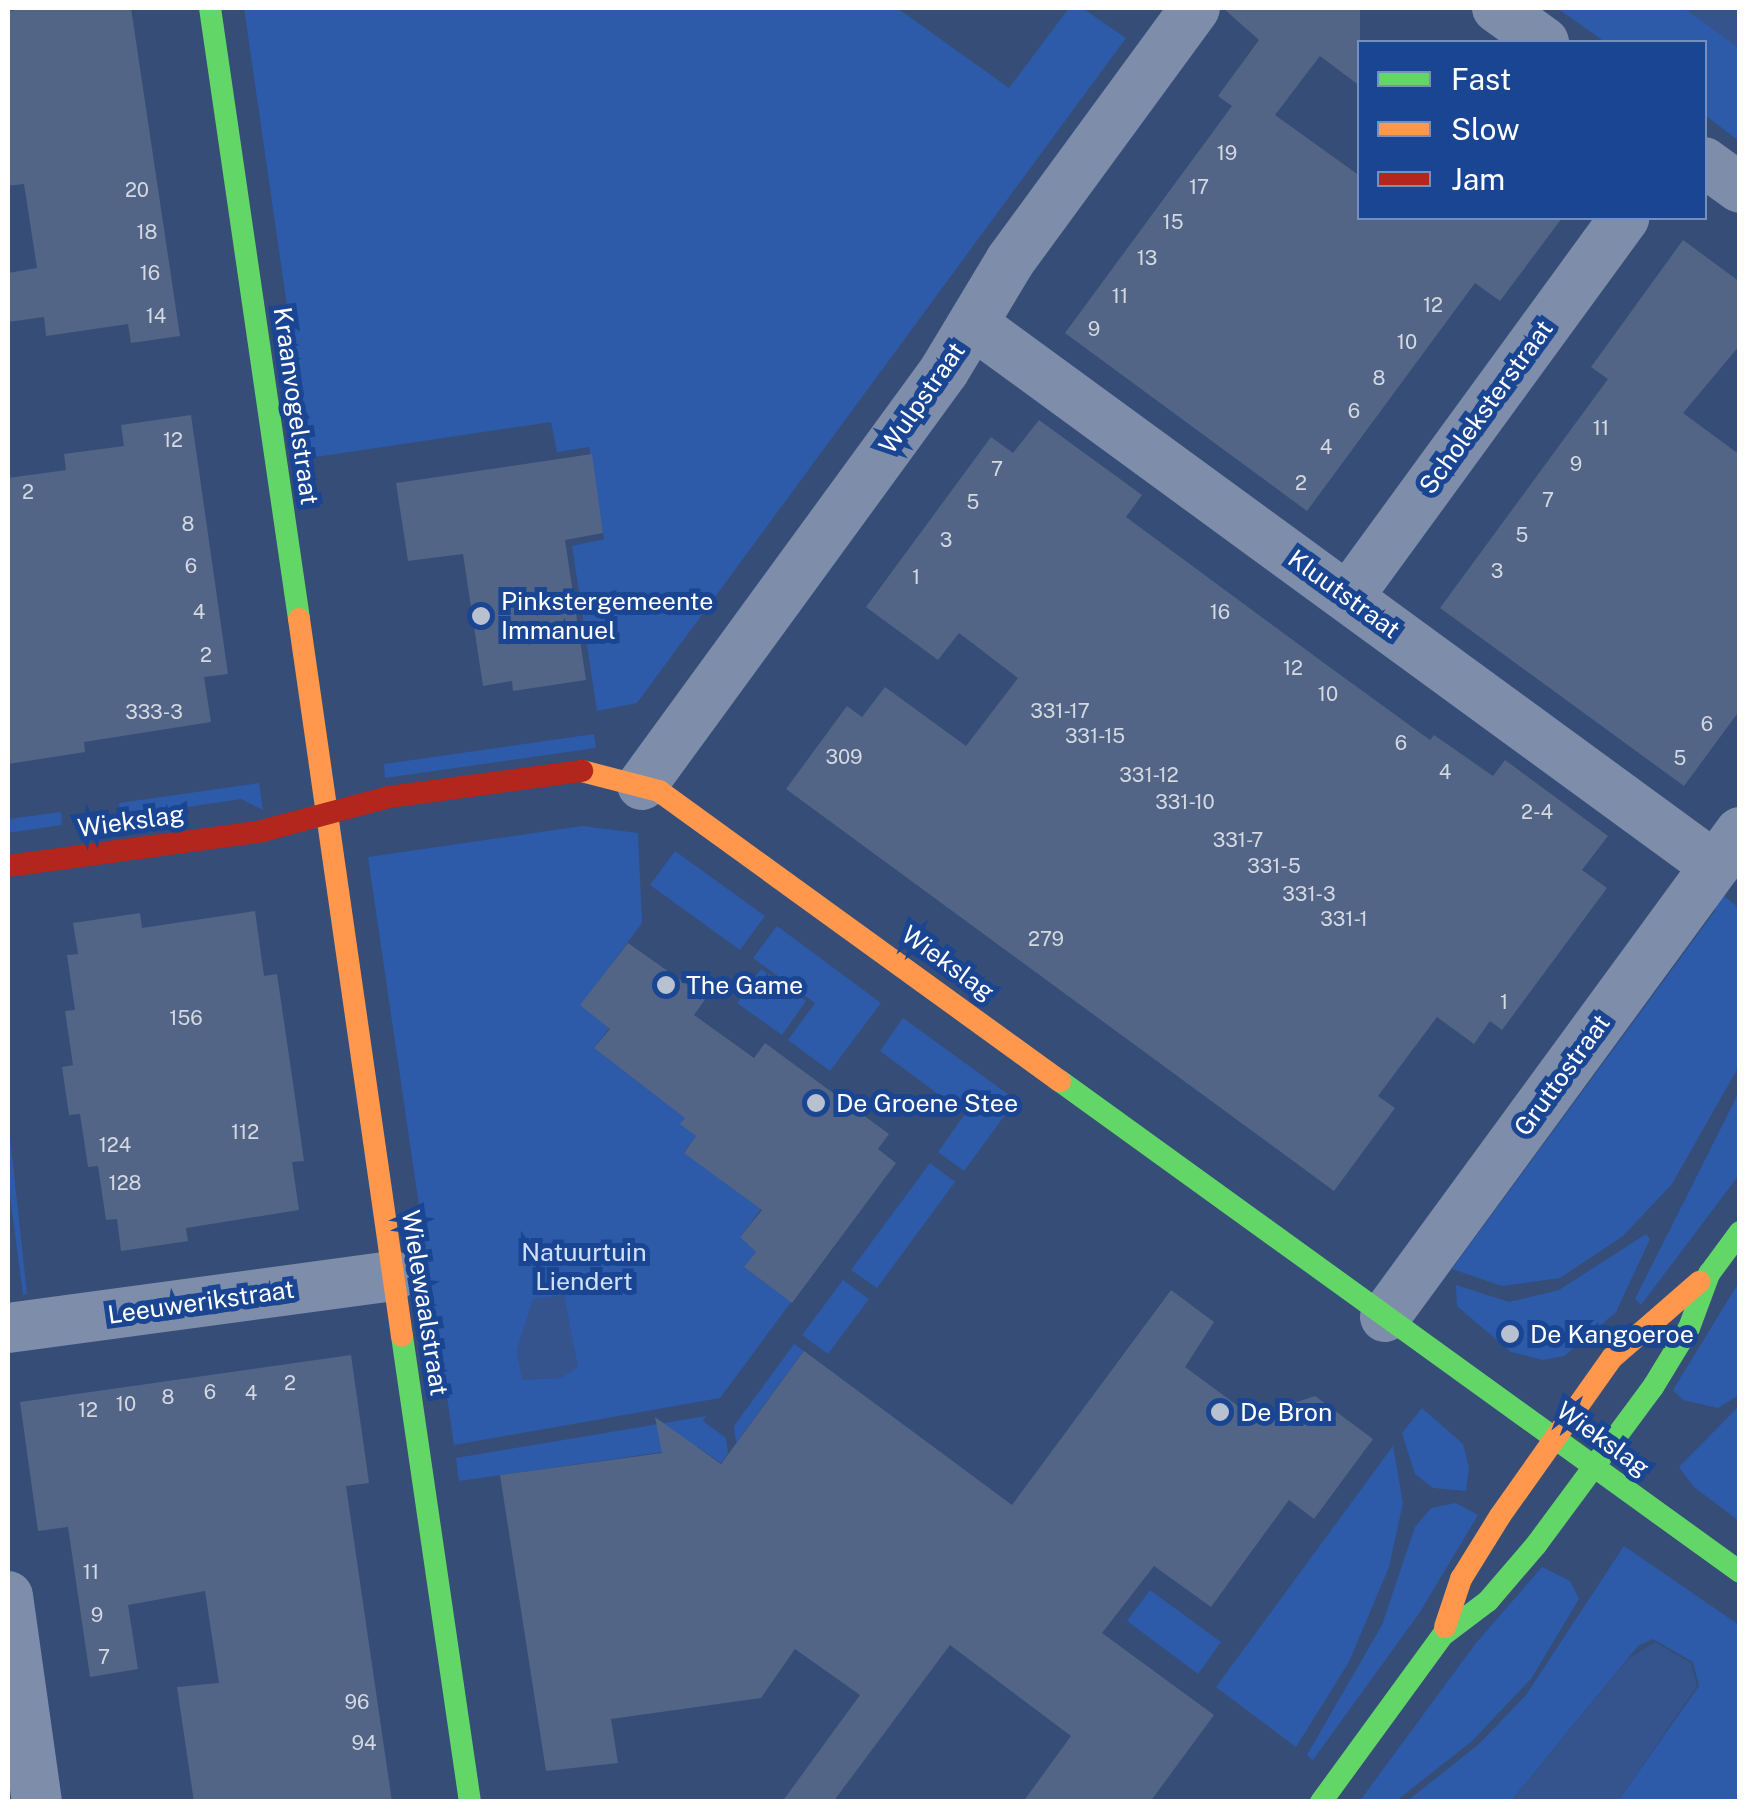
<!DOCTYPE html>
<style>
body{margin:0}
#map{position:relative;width:1747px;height:1809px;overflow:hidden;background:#354d77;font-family:"Public Sans",sans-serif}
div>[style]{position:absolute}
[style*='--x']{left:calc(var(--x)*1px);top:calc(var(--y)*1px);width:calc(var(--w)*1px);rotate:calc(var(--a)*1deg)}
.green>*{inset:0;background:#2d5ba9}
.water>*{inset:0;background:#35538c}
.building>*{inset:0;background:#526586}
.street>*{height:50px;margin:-25px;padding:0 25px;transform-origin:25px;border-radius:25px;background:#7e8eaa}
.fast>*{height:22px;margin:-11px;padding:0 11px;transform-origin:11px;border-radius:11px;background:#63d668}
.slow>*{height:22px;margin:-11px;padding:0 11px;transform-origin:11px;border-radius:11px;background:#ff974d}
.jam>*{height:22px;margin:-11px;padding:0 11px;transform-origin:11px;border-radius:11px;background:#b3261e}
.dots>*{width:28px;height:28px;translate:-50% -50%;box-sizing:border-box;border:5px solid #194593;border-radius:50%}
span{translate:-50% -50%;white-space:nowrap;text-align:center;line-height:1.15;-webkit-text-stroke:10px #194593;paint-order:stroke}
.number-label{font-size:20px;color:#d4d8e1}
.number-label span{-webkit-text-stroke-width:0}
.street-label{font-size:25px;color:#fff}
.poi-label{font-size:25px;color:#fff}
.left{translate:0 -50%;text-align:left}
.park-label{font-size:25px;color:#d0e0fb}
.frame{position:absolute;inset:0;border:10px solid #fff;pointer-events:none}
.legend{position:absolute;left:1357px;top:40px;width:350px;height:180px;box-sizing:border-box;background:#194593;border:2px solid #758fbe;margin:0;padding:12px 18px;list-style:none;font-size:30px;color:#fff}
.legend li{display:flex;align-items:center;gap:20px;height:50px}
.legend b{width:50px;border:2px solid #758fbe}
</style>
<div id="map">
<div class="green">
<div style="clip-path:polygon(244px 8px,897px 8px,1009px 88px,1069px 8px,1082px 8px,1126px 38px,637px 703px,597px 711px,572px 546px,604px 539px,589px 447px,557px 452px,551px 422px,309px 458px)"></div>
<div style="clip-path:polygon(1557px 8px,1739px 8px,1739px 141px,1705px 115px,1704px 42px,1605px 42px)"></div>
<div style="clip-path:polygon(594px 734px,596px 748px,385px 778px,384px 764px)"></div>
<div style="clip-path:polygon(259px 783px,263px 810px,241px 799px,121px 817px,119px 803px)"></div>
<div style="clip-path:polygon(61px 812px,62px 825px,8px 833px,8px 819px)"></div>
<div style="clip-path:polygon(582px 826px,638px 833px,642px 923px,581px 1005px,610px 1027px,594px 1048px,642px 1085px,702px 1095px,681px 1124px,696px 1136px,684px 1152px,761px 1209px,740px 1237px,756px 1252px,745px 1268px,775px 1290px,803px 1286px,720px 1398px,454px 1445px,368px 857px)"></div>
<div style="clip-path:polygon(675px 851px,765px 916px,740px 950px,650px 885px)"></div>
<div style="clip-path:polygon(1714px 888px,1739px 908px,1739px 1066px,1672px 1184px,1623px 1236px,1560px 1278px,1502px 1286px,1452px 1269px,1715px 911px)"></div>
<div style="clip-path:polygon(777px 926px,881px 1003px,830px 1071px,788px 1040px,815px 1003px,753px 958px)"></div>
<div style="clip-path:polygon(761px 969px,806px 1001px,782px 1035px,737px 1003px)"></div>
<div style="clip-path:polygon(903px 1018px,1016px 1100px,964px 1171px,938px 1152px,965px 1114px,880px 1051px)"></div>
<div style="clip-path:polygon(1739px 1092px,1739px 1175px,1641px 1305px,1635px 1299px)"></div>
<div style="clip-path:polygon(8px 1118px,27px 1294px,23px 1295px,8px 1180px)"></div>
<div style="clip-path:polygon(930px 1163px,955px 1182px,877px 1288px,851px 1270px)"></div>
<div style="clip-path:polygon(1646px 1234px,1650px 1239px,1616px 1312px,1564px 1356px,1543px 1360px,1511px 1352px,1457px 1306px,1456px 1285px,1509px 1302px,1559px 1290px)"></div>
<div style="clip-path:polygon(843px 1280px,869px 1299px,828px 1354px,802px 1335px)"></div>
<div style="clip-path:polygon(1739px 1282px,1739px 1395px,1718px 1408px,1683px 1400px,1673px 1390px)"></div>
<div style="clip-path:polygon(794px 1344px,804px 1351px,736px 1443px,734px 1426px)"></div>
<div style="clip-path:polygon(1739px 1406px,1739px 1521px,1694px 1487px,1679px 1467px)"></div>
<div style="clip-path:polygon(1422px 1408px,1463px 1444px,1469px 1468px,1466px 1491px,1433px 1488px,1415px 1474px,1402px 1433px)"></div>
<div style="clip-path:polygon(706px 1416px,703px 1421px,726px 1438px,728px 1453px,721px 1463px,698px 1447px,459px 1481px,456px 1458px)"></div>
<div style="clip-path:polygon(1393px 1446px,1403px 1503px,1389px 1567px,1349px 1662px,1296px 1747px,1216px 1687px)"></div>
<div style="clip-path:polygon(1456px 1503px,1478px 1515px,1420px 1612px,1313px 1760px,1307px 1755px,1382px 1625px,1415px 1527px,1431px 1508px)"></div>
<div style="clip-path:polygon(1624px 1546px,1739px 1625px,1739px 1801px,1618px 1801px,1699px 1686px,1693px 1662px,1653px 1639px,1638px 1646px,1511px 1801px,1406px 1802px,1479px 1744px,1526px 1695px)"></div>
<div style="clip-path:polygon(1542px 1567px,1570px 1581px,1579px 1599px,1531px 1679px,1471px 1742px,1396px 1801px,1359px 1802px,1476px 1643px)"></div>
<div style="clip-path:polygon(1150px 1590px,1221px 1642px,1198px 1674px,1127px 1621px)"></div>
</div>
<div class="water">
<div style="clip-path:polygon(1684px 8px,1739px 8px,1739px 48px)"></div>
<div style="clip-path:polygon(564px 1295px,578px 1367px,561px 1378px,522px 1380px,517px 1350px,533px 1299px)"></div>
<div style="clip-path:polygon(1655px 1642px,1691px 1663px,1697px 1686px,1618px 1801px,1511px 1801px,1628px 1659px)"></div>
</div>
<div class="building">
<div style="clip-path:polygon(32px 8px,131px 8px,180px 336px,131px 343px,128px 324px,46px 336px,44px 317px,8px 322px,8px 273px,37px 268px,24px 184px,8px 186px,8px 11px)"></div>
<div style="clip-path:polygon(1223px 8px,1360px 8px,1360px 86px,1320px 56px,1275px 115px,1360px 176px,1360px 218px,1562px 218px,1500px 301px,1475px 283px,1307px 511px,1065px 333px,1232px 106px,1218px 96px,1259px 40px)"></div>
<div style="clip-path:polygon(1683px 240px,1740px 282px,1740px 345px,1683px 413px,1740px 455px,1740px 710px,1684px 786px,1440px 608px,1608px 379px,1591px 367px)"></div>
<div style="clip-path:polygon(191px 415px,228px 674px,204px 677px,211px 722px,84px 742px,85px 752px,8px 764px,8px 478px,66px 470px,64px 454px,124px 446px,121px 425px)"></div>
<div style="clip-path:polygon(1039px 420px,1142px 495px,1126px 517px,1324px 663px,1430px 740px,1434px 735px,1493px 776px,1505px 760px,1608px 836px,1582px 870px,1607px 888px,1502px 1030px,1490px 1021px,1474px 1044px,1437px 1017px,1378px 1096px,1395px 1108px,1334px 1191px,786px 789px,847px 706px,862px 717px,885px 687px,966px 746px,1018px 678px,959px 633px,938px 660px,866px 607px,991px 437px,1013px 453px)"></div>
<div style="clip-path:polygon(592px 454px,603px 533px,565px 540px,586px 680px,513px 691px,512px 681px,483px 686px,463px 554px,408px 561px,396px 483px)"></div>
<div style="clip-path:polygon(255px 911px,264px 976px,277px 974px,293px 1083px,304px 1161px,292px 1162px,299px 1210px,186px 1228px,188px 1241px,121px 1251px,117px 1219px,106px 1220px,98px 1166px,88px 1167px,80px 1114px,69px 1115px,62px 1067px,73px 1065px,65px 1011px,75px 1010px,67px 955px,78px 954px,73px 923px,140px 913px,142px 928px)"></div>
<div style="clip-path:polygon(628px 943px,706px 998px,694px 1015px,754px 1058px,765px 1043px,889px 1134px,878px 1149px,896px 1163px,792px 1303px,744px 1267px,756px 1252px,740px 1237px,762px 1210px,684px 1153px,696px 1136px,680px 1124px,685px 1118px,594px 1048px,610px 1029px,580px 1005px)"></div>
<div style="clip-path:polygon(1171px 1290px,1214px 1322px,1185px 1367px,1253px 1417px,1315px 1396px,1373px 1439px,1314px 1519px,1289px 1500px,1211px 1607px,1154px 1566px,1102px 1633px,1214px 1715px,1150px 1802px,1023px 1802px,1071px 1736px,950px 1645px,833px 1802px,782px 1802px,860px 1695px,795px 1649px,761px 1698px,611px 1719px,618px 1763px,546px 1771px,500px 1475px,662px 1453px,655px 1417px,721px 1464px,804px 1351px,1012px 1505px)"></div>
<div style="clip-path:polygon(351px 1355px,369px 1483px,346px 1486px,392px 1802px,194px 1802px,177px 1687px,219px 1683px,205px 1591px,128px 1605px,138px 1669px,90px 1677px,68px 1527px,38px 1531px,20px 1402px)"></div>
</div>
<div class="street">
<div style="--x:1497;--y:8;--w:58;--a:35.9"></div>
<div style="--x:1704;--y:162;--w:44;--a:35.8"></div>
<div style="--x:973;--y:324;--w:919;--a:36.15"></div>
<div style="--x:1348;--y:597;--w:469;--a:-53.9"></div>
<div style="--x:642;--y:785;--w:512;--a:-53.89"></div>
<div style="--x:944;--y:371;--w:128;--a:-59"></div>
<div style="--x:1010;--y:261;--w:313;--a:-53.8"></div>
<div style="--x:1385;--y:1317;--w:601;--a:-53.8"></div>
<div style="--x:8;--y:1328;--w:389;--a:-7.7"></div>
<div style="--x:8;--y:1596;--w:208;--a:82"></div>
</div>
<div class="fast">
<div style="--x:210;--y:8;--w:617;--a:81.71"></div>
<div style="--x:1060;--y:1081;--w:839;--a:35.83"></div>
<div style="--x:402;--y:1336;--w:471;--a:81.7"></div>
<div style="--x:1321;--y:1802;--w:207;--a:-53.9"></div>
<div style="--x:1443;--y:1635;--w:56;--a:-37.1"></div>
<div style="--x:1488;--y:1601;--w:74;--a:-49.4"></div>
<div style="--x:1536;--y:1545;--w:197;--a:-53.5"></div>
<div style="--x:1653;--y:1387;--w:69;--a:-58.6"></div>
<div style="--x:1689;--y:1328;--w:58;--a:-69.7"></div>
<div style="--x:1709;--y:1274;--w:52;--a:-53.6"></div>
</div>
<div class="slow">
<div style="--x:299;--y:619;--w:724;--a:81.83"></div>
<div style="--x:582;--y:771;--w:80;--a:14.6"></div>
<div style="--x:659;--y:791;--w:495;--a:35.9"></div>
<div style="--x:1445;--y:1627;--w:51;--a:-71.6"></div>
<div style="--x:1461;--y:1579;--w:74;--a:-58.2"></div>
<div style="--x:1500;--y:1516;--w:194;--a:-54.7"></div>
<div style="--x:1612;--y:1358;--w:116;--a:-41.1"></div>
</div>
<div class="jam">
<div style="--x:8;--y:866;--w:256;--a:-7.8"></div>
<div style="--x:262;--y:831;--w:131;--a:-15"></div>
<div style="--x:389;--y:797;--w:195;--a:-7.7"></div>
</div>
<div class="dots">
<div style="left:481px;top:616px;background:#b8c1cf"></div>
<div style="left:666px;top:985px;background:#b8c1cf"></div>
<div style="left:816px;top:1103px;background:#b8c1cf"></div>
<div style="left:1510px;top:1334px;background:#b8c1cf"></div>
<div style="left:1220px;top:1412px;background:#b8c1cf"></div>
</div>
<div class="number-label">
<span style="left:1227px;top:153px">19</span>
<span style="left:1199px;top:187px">17</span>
<span style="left:137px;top:190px">20</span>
<span style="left:1173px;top:222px">15</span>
<span style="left:147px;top:232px">18</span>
<span style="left:1147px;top:258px">13</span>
<span style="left:150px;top:273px">16</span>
<span style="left:1120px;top:296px">11</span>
<span style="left:1433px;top:305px">12</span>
<span style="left:156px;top:316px">14</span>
<span style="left:1094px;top:329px">9</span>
<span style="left:1407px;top:342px">10</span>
<span style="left:1379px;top:378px">8</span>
<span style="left:1354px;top:411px">6</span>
<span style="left:1601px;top:428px">11</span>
<span style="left:173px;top:440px">12</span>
<span style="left:1326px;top:447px">4</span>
<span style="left:1576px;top:464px">9</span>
<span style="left:997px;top:469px">7</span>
<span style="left:1301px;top:483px">2</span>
<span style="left:28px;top:492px">2</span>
<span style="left:1548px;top:500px">7</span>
<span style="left:973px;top:502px">5</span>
<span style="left:188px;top:524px">8</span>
<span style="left:1522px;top:535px">5</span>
<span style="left:946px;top:540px">3</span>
<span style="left:191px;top:566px">6</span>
<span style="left:1497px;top:571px">3</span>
<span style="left:916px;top:577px">1</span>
<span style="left:199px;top:612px">4</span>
<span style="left:1220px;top:612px">16</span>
<span style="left:206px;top:655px">2</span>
<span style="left:1293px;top:668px">12</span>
<span style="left:1328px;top:694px">10</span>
<span style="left:1060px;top:711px">331-17</span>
<span style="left:154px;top:712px">333-3</span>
<span style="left:1707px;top:724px">6</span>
<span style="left:1095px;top:736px">331-15</span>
<span style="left:1401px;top:743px">6</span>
<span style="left:844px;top:757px">309</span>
<span style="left:1680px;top:758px">5</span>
<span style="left:1445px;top:772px">4</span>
<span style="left:1149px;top:775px">331-12</span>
<span style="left:1185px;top:802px">331-10</span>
<span style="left:1537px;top:812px">2-4</span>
<span style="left:1238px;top:840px">331-7</span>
<span style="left:1274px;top:866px">331-5</span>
<span style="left:1309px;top:894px">331-3</span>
<span style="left:1344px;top:919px">331-1</span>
<span style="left:1046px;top:939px">279</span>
<span style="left:1504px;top:1002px">1</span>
<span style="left:186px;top:1018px">156</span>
<span style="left:245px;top:1132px">112</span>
<span style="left:115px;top:1145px">124</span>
<span style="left:125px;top:1183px">128</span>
<span style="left:290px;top:1383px">2</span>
<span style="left:210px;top:1392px">6</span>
<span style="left:251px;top:1393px">4</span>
<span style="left:168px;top:1397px">8</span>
<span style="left:126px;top:1404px">10</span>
<span style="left:88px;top:1410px">12</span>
<span style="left:91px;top:1572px">11</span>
<span style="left:97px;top:1615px">9</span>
<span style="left:104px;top:1657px">7</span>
<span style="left:357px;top:1702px">96</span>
<span style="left:364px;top:1743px">94</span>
</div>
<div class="street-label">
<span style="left:922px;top:398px;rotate:-55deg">Wulpstraat</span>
<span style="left:296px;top:406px;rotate:82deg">Kraanvogelstraat</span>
<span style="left:1486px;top:407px;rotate:-54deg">Scholeksterstraat</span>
<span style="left:1344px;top:594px;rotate:36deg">Kluutstraat</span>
<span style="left:131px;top:821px;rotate:-8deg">Wiekslag</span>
<span style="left:948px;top:963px;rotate:36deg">Wiekslag</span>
<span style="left:1562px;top:1075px;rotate:-54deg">Gruttostraat</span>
<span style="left:201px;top:1302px;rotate:-8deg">Leeuwerikstraat</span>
<span style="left:425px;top:1303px;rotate:81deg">Wielewaalstraat</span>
<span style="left:1603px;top:1439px;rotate:36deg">Wiekslag</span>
</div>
<div class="poi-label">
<span class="left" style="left:501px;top:616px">Pinkstergemeente<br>Immanuel</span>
<span class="left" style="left:686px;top:985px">The Game</span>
<span class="left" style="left:836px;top:1103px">De Groene Stee</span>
<span class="left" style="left:1530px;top:1334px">De Kangoeroe</span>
<span class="left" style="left:1240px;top:1412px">De Bron</span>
</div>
<div class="park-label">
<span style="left:584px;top:1267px">Natuurtuin<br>Liendert</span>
</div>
<div class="frame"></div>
<ul class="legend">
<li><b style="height:12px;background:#63d668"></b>Fast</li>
<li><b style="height:12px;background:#ff974d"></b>Slow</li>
<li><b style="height:12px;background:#b3261e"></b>Jam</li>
</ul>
</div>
